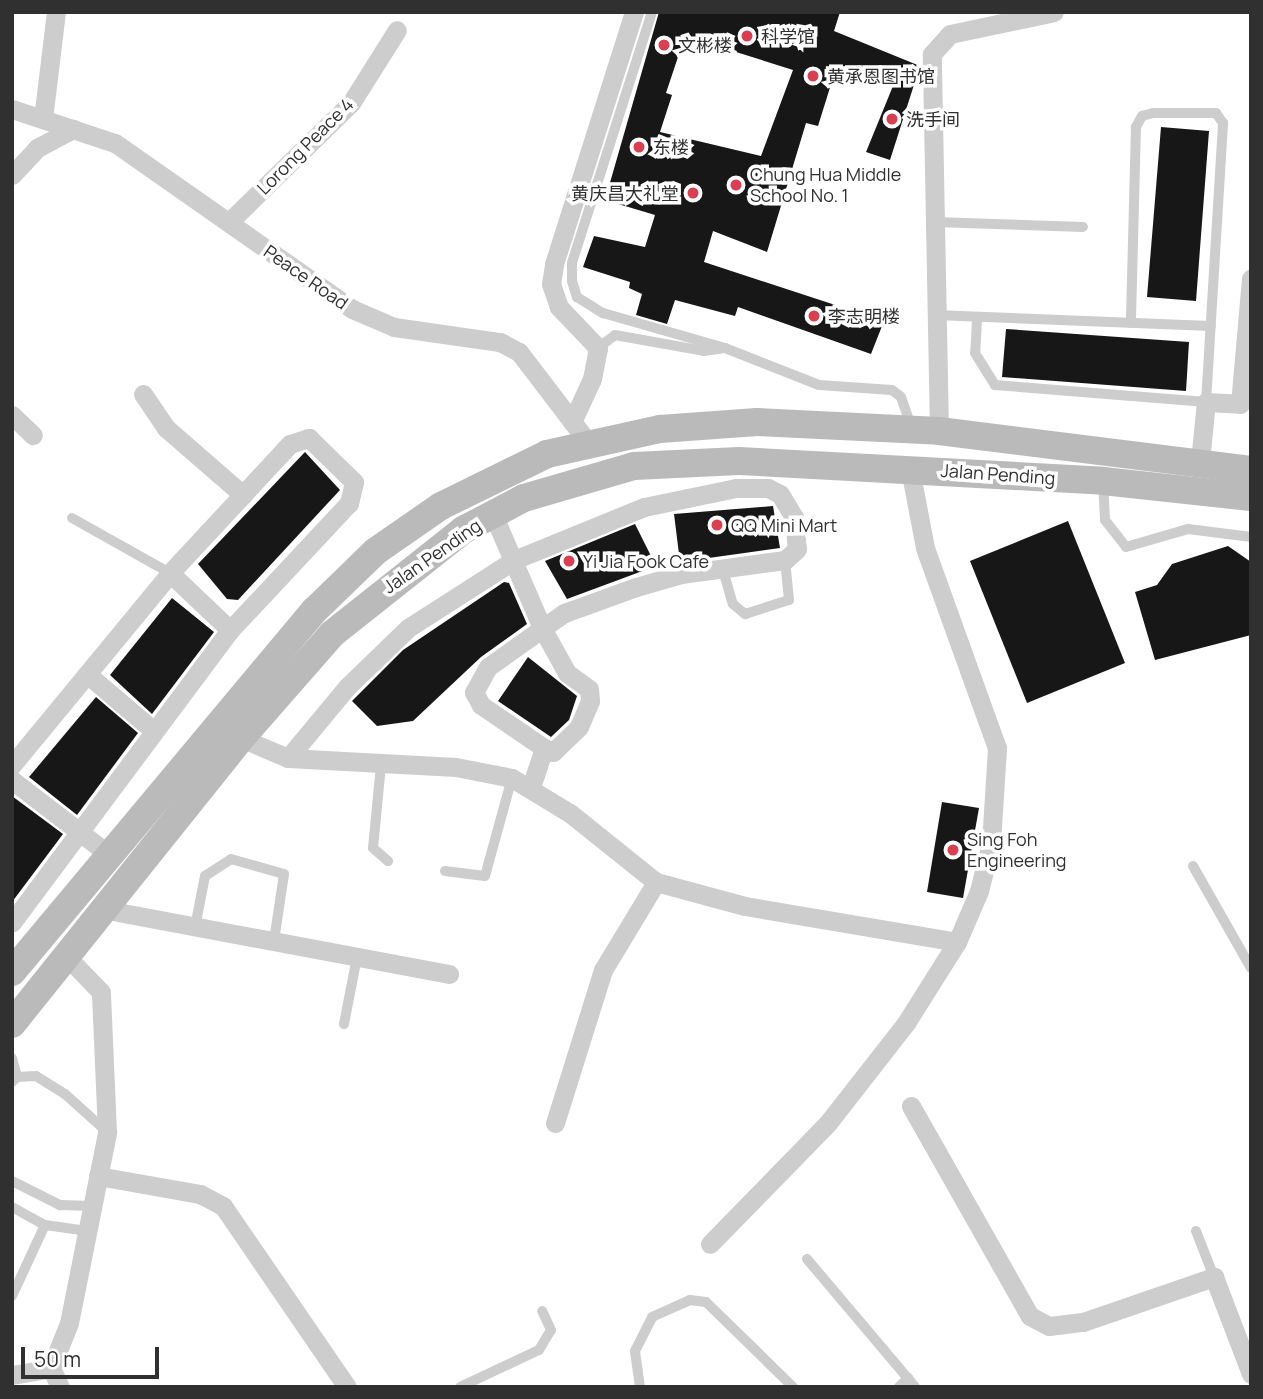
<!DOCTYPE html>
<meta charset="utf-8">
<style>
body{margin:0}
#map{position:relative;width:1263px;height:1399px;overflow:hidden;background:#fff;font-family:Manrope,"Noto Sans SC",sans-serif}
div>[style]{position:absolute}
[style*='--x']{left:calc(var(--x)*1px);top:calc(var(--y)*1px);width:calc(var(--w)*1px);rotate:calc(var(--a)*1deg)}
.building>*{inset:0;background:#171717}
.service>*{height:10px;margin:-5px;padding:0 5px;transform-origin:5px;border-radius:5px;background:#cdcdcd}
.minor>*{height:19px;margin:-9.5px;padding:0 9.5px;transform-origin:9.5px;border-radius:9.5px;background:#cdcdcd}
.secondary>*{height:28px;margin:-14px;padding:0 14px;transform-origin:14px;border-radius:14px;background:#bababa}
.dots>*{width:19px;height:19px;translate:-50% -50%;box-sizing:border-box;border:4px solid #fff;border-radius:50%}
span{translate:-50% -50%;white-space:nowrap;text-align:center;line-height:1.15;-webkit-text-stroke:7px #fff;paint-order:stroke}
.poi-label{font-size:18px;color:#303030}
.left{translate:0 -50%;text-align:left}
.right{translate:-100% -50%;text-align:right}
.street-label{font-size:18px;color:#303030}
.frame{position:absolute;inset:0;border:14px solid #303030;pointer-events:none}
.scale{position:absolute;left:21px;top:1347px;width:138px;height:32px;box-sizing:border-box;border:4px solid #303030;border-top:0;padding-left:9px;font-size:21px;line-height:24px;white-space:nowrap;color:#303030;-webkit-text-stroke:5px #fff;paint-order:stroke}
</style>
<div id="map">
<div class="building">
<div style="clip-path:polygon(evenodd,659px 12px,840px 12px,834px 31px,920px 66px,890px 160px,866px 152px,893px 86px,837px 65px,818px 126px,806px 123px,767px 252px,713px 231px,704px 262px,884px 321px,871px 354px,738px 307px,735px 316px,675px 300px,667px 324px,636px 315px,642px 294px,629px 288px,630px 282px,583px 267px,594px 236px,645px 247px,655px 215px,605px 200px,659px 12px,685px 36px,793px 70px,761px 156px,660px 132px,672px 95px,666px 93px,685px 36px)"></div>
<div style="clip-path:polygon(1161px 127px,1209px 131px,1196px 301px,1147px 297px)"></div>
<div style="clip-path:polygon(1006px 329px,1189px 342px,1186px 391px,1002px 377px)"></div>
<div style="clip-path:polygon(305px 452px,340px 490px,238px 600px,227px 599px,198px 564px)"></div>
<div style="clip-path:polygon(773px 506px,780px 548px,680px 562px,674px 514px)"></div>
<div style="clip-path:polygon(1068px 521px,1125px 663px,1027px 703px,970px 561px)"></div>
<div style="clip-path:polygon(635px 524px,656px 566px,567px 599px,545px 561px)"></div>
<div style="clip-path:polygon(1228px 546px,1251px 562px,1251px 635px,1155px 660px,1135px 592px,1157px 585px,1172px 564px)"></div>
<div style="clip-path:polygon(504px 582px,509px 583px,527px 624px,481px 657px,413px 721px,377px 726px,352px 701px,403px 650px)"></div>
<div style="clip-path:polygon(172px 598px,214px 632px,152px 714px,110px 675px)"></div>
<div style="clip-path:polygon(528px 657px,577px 696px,569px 720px,551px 737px,498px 701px)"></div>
<div style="clip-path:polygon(96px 697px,138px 733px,77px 815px,29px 777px)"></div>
<div style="clip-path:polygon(12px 796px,63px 834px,12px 902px)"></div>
<div style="clip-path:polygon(942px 802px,979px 808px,963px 898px,927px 892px)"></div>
</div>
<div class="service">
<div style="--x:652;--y:12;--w:263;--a:107.7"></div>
<div style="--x:572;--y:263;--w:18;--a:90"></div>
<div style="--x:572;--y:281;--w:17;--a:73"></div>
<div style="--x:577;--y:297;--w:31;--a:32"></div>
<div style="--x:603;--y:313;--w:127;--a:16"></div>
<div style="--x:934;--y:222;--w:149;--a:1.9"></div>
<div style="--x:935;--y:315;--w:276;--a:2.3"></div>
<div style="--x:977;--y:319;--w:34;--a:93"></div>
<div style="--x:975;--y:353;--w:38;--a:58"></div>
<div style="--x:995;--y:385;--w:212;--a:4.6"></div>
<div style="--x:1206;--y:402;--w:280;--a:-86.5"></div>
<div style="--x:1223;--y:123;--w:12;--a:-125"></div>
<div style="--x:1216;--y:113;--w:63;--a:180"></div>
<div style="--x:1153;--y:113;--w:11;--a:165"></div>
<div style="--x:1142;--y:116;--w:13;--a:119"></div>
<div style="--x:1136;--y:127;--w:196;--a:91.5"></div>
<div style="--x:598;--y:348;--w:21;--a:-37"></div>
<div style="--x:615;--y:335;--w:90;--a:10.2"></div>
<div style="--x:704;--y:351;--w:21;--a:-8"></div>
<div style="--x:725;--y:348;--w:101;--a:21.5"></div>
<div style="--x:819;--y:385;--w:73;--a:3.9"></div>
<div style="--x:892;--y:390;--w:11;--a:38"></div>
<div style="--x:901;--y:397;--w:31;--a:71"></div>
<div style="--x:1103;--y:482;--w:38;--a:87"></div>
<div style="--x:1105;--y:520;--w:34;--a:52"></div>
<div style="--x:1126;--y:547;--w:65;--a:-16.2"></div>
<div style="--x:1188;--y:529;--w:64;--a:7.2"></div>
<div style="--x:72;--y:518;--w:112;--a:29.3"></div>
<div style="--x:723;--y:570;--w:35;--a:74"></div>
<div style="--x:733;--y:604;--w:16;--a:40"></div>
<div style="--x:745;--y:614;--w:46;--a:-17.7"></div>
<div style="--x:789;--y:600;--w:40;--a:-95.7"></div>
<div style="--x:381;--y:765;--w:83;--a:95.5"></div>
<div style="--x:373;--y:848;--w:20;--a:41"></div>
<div style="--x:1193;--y:866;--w:117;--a:60.4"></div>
<div style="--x:445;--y:871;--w:40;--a:7.1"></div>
<div style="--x:485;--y:876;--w:102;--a:-74.6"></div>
<div style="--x:195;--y:927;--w:52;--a:-78.9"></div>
<div style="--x:205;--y:876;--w:31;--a:-33"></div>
<div style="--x:231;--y:859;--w:55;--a:15.8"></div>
<div style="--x:284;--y:874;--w:68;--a:98.5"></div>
<div style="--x:344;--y:1024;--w:68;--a:-79"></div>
<div style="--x:12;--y:1058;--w:20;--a:75"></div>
<div style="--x:17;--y:1077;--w:7;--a:135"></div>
<div style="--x:17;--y:1077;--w:19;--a:-3"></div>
<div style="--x:36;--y:1076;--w:34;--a:32"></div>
<div style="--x:65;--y:1094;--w:54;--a:42"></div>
<div style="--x:12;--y:1181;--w:54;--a:26.6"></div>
<div style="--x:60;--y:1205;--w:32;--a:2"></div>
<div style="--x:12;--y:1207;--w:38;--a:29"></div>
<div style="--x:45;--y:1225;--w:42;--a:8.1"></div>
<div style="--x:1196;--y:1231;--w:49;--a:68.6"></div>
<div style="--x:807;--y:1259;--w:167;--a:49.8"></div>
<div style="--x:12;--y:1296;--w:78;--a:-65.1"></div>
<div style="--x:460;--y:1387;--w:87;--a:-25.1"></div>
<div style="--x:539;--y:1350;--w:23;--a:-59"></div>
<div style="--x:551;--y:1330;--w:21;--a:-115"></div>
<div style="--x:640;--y:1387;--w:36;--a:-98"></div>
<div style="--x:635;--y:1351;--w:38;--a:-63"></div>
<div style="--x:652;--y:1317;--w:42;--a:-24.1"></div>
<div style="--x:690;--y:1300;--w:16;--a:7"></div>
<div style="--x:706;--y:1302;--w:122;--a:44.3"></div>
<div style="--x:899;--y:1387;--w:13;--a:-45"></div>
</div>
<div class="minor">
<div style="--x:12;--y:109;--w:108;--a:18.3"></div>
<div style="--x:115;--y:143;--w:289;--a:35"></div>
<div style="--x:352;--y:309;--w:46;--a:23.2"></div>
<div style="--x:394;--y:327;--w:107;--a:8.1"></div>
<div style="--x:500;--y:342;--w:21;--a:28"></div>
<div style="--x:519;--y:352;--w:112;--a:52.6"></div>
<div style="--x:43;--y:119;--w:108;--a:-83.1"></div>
<div style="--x:12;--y:175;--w:37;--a:-47"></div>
<div style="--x:37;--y:148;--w:41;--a:-27.8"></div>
<div style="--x:229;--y:222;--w:170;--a:-44.3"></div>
<div style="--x:351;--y:103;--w:86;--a:-57.8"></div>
<div style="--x:143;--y:394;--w:41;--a:55.9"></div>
<div style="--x:166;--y:428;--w:102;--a:41"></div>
<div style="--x:12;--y:415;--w:29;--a:44"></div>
<div style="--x:572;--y:422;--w:47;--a:-65.1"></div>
<div style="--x:592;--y:379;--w:32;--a:-79"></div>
<div style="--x:598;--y:348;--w:57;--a:-133.6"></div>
<div style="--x:559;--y:307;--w:24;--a:-109"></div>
<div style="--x:551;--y:284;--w:20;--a:-81"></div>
<div style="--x:554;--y:264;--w:264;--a:-72.4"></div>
<div style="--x:939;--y:431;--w:377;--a:-91.1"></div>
<div style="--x:932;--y:54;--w:27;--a:-48"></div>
<div style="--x:950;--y:34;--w:106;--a:-11.9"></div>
<div style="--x:1200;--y:461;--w:59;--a:-84.2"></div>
<div style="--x:1206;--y:402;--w:34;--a:3"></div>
<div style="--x:1240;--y:404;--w:126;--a:-85"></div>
<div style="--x:910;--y:469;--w:80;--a:79.2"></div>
<div style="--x:925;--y:548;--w:213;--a:70.2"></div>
<div style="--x:997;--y:748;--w:95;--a:93.6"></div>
<div style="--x:991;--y:843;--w:49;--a:104"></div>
<div style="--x:979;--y:891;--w:56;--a:113.3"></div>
<div style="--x:493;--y:514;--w:124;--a:66.7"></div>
<div style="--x:542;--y:628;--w:51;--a:60.9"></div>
<div style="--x:567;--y:673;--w:27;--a:36"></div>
<div style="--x:589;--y:689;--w:12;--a:85"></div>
<div style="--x:590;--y:701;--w:28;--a:113"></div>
<div style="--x:579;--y:727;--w:36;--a:136"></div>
<div style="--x:553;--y:752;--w:10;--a:-156"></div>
<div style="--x:170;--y:573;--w:83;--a:43.5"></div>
<div style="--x:87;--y:674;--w:88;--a:40.4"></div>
<div style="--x:241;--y:738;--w:51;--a:23.1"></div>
<div style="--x:288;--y:758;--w:168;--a:3.1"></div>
<div style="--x:456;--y:767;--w:57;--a:11.1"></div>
<div style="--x:512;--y:778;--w:69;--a:31.4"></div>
<div style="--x:571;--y:814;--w:109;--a:38.7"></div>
<div style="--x:656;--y:882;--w:92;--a:15.1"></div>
<div style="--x:745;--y:906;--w:215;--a:9.6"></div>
<div style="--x:957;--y:942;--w:96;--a:122.2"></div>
<div style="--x:906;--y:1023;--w:127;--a:128"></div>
<div style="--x:828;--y:1123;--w:169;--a:134.3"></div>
<div style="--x:288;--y:758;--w:92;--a:-50.3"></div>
<div style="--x:347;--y:687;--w:85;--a:-44"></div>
<div style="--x:408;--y:628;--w:126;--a:-32.7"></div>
<div style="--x:514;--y:560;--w:140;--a:-22.2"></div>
<div style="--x:644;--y:507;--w:94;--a:-11.7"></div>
<div style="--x:736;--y:488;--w:32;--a:0"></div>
<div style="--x:768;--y:488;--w:13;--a:27"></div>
<div style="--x:780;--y:494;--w:27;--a:59"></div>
<div style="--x:794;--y:517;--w:32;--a:85"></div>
<div style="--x:797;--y:549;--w:16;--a:137"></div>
<div style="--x:785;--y:560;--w:105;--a:172.3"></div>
<div style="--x:681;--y:574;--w:47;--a:163.9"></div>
<div style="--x:636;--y:587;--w:77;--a:160.1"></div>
<div style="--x:564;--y:613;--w:93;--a:144.6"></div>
<div style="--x:488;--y:667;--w:29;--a:119"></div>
<div style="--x:474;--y:692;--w:15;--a:62"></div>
<div style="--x:481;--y:705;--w:76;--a:34.3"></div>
<div style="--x:544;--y:748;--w:41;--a:108.4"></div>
<div style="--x:12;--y:765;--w:249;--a:-50.5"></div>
<div style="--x:170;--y:573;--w:176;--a:-47.1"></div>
<div style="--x:290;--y:444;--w:20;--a:-18"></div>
<div style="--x:309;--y:438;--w:63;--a:44.4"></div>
<div style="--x:354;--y:482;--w:22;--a:103"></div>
<div style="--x:349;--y:503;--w:174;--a:133.1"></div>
<div style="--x:230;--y:630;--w:365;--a:126.7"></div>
<div style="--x:12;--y:780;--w:121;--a:37.6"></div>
<div style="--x:107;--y:910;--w:348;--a:10.6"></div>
<div style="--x:911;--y:1106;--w:241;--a:60.5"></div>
<div style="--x:1030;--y:1316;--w:21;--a:28"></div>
<div style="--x:1049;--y:1326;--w:34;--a:-7"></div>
<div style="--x:1083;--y:1322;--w:139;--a:-19"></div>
<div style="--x:1214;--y:1277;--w:104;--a:69.1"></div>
<div style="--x:555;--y:1123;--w:160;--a:-72.6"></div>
<div style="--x:603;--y:970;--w:103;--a:-58.9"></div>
<div style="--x:98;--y:1176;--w:104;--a:10"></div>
<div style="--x:200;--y:1194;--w:26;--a:28"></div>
<div style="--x:223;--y:1206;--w:219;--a:55.6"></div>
<div style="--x:12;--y:1375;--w:40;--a:-10"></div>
<div style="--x:60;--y:1387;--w:21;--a:-115"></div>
<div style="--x:51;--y:1368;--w:48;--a:-68.2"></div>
<div style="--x:69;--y:1323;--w:195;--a:-78.7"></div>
<div style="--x:107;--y:1132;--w:140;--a:-92.5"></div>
<div style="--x:101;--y:992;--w:47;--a:-134.1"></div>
</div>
<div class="secondary">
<div style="--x:12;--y:972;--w:471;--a:-50.1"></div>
<div style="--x:314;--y:611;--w:86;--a:-44.1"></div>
<div style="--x:376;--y:551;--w:79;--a:-34.7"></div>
<div style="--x:441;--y:506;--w:118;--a:-26.1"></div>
<div style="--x:547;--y:454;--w:116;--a:-12.5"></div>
<div style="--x:660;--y:429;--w:97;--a:-4.1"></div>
<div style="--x:757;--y:422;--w:182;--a:2.8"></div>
<div style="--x:939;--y:431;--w:314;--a:7.1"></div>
<div style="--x:12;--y:1024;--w:366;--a:-51.3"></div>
<div style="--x:241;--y:738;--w:138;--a:-48.8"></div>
<div style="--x:332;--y:634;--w:167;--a:-38.4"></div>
<div style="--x:463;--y:530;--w:69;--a:-27.7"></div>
<div style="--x:524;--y:498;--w:115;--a:-16.2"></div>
<div style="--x:634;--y:466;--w:105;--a:-2.7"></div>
<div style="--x:739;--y:461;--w:365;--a:3.1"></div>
<div style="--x:1103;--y:481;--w:149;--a:6.2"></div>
</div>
<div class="dots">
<div style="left:747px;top:36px;background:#db3e4e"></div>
<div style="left:664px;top:45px;background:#db3e4e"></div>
<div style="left:813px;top:76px;background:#db3e4e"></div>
<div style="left:892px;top:119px;background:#db3e4e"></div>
<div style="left:639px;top:147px;background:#db3e4e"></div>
<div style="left:736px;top:185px;background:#db3e4e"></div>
<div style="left:693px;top:193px;background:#db3e4e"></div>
<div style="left:814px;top:316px;background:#db3e4e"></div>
<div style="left:717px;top:525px;background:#db3e4e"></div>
<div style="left:569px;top:561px;background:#db3e4e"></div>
<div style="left:953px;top:850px;background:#db3e4e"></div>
</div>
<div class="poi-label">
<span class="left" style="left:761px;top:36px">科学馆</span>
<span class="left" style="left:678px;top:45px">文彬楼</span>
<span class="left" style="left:827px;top:76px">黄承恩图书馆</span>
<span class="left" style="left:906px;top:119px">洗手间</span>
<span class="left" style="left:653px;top:147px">东楼</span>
<span class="left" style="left:750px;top:185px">Chung Hua Middle<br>School No. 1</span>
<span class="right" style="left:679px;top:193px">黄庆昌大礼堂</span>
<span class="left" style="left:828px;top:316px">李志明楼</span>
<span class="left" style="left:731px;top:525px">QQ Mini Mart</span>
<span class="left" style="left:583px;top:561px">Yi Jia Fook Cafe</span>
<span class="left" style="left:967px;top:850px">Sing Foh<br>Engineering</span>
</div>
<div class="street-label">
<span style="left:305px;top:146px;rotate:-45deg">Lorong Peace 4</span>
<span style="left:306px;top:277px;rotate:35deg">Peace Road</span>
<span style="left:998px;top:474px;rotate:4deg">Jalan Pending</span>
<span style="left:432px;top:556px;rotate:-35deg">Jalan Pending</span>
</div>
<div class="frame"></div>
<div class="scale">50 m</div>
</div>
